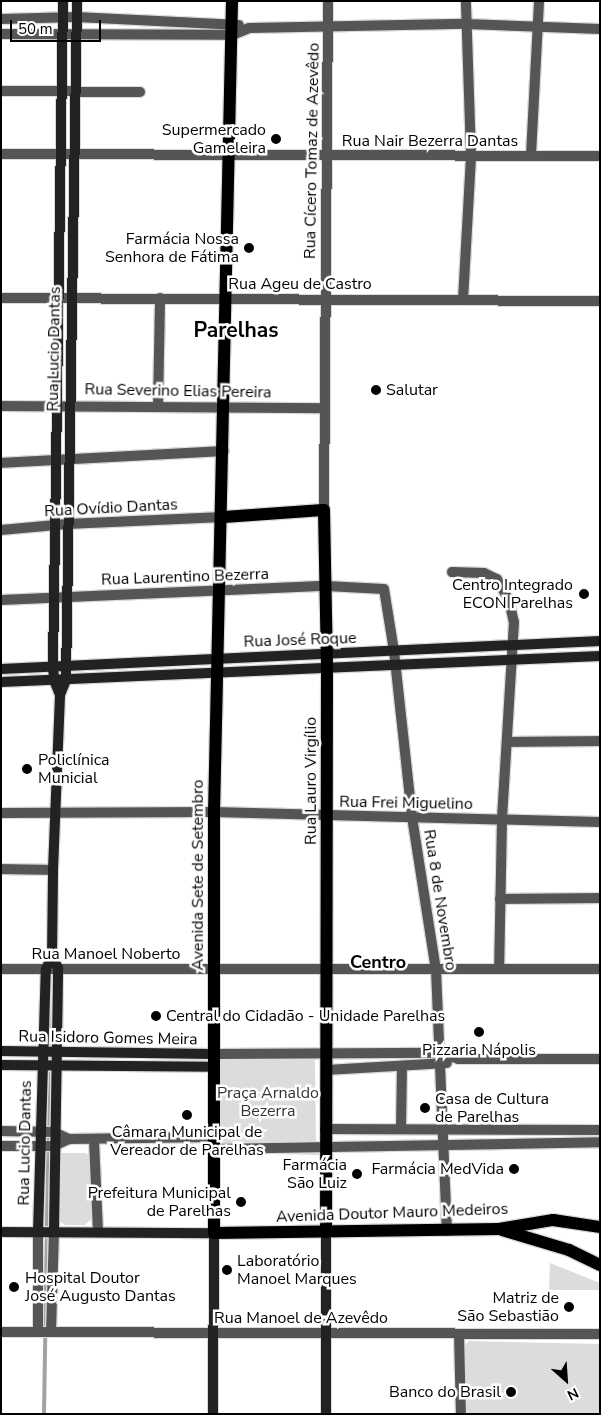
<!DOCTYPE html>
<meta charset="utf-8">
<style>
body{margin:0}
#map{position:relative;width:601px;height:1415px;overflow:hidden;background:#fff;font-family:"Nunito Sans",sans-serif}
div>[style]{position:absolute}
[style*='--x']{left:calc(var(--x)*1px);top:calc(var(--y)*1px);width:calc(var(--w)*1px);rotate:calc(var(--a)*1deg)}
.green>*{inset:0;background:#dcdcdc}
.stream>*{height:4px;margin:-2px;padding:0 2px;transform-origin:2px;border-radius:2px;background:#a3a3a3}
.roads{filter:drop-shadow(1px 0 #dbdbdb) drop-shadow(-1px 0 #dbdbdb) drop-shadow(0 1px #dbdbdb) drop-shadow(0 -1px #dbdbdb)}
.street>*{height:10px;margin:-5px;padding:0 5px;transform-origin:5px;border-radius:5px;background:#555}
.secondary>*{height:10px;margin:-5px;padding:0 5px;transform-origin:5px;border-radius:5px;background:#222}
.primary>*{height:12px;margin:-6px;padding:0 6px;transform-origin:6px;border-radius:6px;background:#000}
.dots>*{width:14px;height:14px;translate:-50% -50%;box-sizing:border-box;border:2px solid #fff;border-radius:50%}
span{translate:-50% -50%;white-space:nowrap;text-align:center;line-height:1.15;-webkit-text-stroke:5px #fff;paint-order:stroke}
.poi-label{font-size:16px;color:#000}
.right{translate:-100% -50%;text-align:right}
.left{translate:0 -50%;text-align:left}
.street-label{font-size:16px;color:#000}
.park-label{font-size:16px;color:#333}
.neighbourhood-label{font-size:18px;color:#000;font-weight:700}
.district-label{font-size:21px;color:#000;font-weight:700}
.frame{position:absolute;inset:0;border:2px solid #000;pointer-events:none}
.north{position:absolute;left:541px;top:1355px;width:50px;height:50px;-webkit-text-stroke:4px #fff;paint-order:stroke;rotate:154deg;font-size:14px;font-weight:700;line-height:20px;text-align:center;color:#000}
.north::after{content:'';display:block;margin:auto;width:18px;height:22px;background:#000;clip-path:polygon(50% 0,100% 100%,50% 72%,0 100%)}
.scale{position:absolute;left:10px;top:20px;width:91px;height:22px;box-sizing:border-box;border:2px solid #000;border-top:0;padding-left:6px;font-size:15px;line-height:18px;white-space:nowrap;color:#000;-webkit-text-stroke:4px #fff;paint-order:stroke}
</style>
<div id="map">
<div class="green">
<div style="clip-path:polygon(319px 1050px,315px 1061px,316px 1144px,320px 1155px,217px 1153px,221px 1145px,221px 1061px,215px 1051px)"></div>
<div style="clip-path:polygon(61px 1153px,86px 1153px,91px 1158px,92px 1218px,85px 1225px,65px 1225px,59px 1221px,58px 1155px)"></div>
<div style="clip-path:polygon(550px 1263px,600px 1283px,600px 1290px,549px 1290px)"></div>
<div style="clip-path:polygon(469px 1341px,600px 1344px,600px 1414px,466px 1414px,464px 1346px)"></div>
</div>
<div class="stream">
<div style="--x:44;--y:1414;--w:400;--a:-89.1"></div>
</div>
<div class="roads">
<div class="street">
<div style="--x:1;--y:19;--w:75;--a:-1.5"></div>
<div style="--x:76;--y:17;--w:163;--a:2.8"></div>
<div style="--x:1;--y:34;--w:231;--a:0.2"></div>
<div style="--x:232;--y:35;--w:18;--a:-22"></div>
<div style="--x:249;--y:28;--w:217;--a:-1.1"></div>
<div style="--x:466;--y:24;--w:134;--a:2.1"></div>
<div style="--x:1;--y:91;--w:139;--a:0.4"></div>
<div style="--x:1;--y:154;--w:599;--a:0.19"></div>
<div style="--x:531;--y:155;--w:154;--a:-87"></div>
<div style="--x:1;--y:298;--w:599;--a:0.29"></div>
<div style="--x:463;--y:300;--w:145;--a:-86.8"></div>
<div style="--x:471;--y:155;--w:154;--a:-91.9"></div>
<div style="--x:1;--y:406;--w:324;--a:0.4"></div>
<div style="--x:158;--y:406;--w:108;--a:-88.9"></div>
<div style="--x:1;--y:463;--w:223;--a:-3.1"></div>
<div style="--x:324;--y:510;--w:509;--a:-89.55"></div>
<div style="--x:1;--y:530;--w:66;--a:-5.2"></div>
<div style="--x:67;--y:524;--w:156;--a:-2.6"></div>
<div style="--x:452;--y:572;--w:32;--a:2"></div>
<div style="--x:484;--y:573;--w:14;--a:25"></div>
<div style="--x:497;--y:579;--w:25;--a:61"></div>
<div style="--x:509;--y:601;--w:22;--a:77"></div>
<div style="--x:514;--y:622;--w:197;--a:93.5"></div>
<div style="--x:502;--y:819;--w:150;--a:91.1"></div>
<div style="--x:1;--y:600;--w:325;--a:-2.5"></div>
<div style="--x:326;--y:586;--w:58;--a:3"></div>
<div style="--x:384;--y:589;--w:63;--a:80.8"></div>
<div style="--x:394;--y:651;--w:167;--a:83.8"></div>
<div style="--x:412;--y:817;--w:155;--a:81.1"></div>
<div style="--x:436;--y:970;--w:261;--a:87.6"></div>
<div style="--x:507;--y:742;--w:93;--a:-0.6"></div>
<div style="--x:1;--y:813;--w:213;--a:-0.3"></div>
<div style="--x:214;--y:812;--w:386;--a:1.5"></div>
<div style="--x:1;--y:869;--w:52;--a:1.1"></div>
<div style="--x:500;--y:899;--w:100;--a:-0.6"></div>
<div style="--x:1;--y:969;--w:599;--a:0"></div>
<div style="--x:213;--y:1054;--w:228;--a:-0.3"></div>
<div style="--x:441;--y:1053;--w:18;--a:19"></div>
<div style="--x:458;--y:1059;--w:142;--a:0"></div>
<div style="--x:326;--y:1070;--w:121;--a:-3.3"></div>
<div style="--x:325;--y:1129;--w:275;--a:0.2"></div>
<div style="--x:401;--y:1129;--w:61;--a:-89.1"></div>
<div style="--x:1;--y:1131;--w:53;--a:1.1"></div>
<div style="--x:54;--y:1132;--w:17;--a:25"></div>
<div style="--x:69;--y:1139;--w:145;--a:-0.8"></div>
<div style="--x:94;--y:1140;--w:92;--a:87.5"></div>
<div style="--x:1;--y:1146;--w:53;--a:0"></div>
<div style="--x:54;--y:1146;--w:17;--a:-25"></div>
<div style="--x:214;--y:1149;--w:386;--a:-1"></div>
<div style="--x:1;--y:1332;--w:599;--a:0.19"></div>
<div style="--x:38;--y:1332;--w:100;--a:-90"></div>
<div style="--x:51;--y:1332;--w:100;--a:-88.3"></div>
<div style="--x:459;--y:1334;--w:80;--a:88.6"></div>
</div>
<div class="secondary">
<div style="--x:1;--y:669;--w:600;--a:-2.68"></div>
<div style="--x:1;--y:682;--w:600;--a:-2.49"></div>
<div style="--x:60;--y:695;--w:16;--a:-68"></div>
<div style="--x:66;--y:680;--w:679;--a:-89.07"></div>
<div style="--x:1;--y:1051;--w:212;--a:0.8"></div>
<div style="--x:1;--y:1065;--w:212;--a:0.5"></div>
<div style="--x:1;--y:1232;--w:213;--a:0.3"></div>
<div style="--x:214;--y:1233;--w:181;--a:90.3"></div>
<div style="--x:38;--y:1232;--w:263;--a:-88.3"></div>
<div style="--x:46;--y:969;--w:14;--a:-65"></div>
<div style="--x:54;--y:1232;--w:264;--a:-89.1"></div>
<div style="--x:58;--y:968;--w:13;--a:-117"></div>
<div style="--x:52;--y:956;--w:86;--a:-89.3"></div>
<div style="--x:53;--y:870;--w:175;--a:-87.7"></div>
<div style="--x:60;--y:695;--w:16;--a:-112"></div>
<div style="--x:54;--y:680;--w:14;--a:-94"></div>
<div style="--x:53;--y:666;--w:665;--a:-89.14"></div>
<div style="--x:326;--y:1232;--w:182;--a:90"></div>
</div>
<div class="primary">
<div style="--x:232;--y:1;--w:811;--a:91.27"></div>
<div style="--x:214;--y:812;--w:421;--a:90"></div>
<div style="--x:214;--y:1233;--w:285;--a:-0.8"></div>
<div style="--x:499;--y:1229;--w:55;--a:-9.5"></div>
<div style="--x:553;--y:1220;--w:48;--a:8.5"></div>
<div style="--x:223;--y:517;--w:101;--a:-4"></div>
<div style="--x:324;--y:510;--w:158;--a:88.9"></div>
<div style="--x:327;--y:668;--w:564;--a:90.1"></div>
<div style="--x:502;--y:1230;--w:70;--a:16.6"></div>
<div style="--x:569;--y:1250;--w:34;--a:26"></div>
</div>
</div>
<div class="dots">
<div style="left:276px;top:139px;background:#000"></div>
<div style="left:249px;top:248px;background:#000"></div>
<div style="left:376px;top:390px;background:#000"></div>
<div style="left:584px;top:594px;background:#000"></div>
<div style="left:27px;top:769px;background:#000"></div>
<div style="left:156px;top:1016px;background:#000"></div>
<div style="left:479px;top:1032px;background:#000"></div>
<div style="left:425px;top:1108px;background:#000"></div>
<div style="left:187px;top:1115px;background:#000"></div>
<div style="left:514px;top:1169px;background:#000"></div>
<div style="left:357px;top:1174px;background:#000"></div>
<div style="left:241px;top:1202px;background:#000"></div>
<div style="left:227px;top:1270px;background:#000"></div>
<div style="left:14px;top:1287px;background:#000"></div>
<div style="left:569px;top:1307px;background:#000"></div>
<div style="left:511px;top:1392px;background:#000"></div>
</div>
<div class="poi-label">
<span class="right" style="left:266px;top:139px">Supermercado<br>Gameleira</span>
<span class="right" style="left:239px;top:248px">Farmácia Nossa<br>Senhora de Fátima</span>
<span class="left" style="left:386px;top:390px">Salutar</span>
<span class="right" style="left:573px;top:594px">Centro Integrado<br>ECON Parelhas</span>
<span class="left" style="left:38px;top:769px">Policlínica<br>Municial</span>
<span class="left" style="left:166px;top:1016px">Central do Cidadão - Unidade Parelhas</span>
<span style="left:479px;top:1050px">Pizzaria Nápolis</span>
<span class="left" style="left:435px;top:1108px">Casa de Cultura<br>de Parelhas</span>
<span style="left:187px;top:1141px">Câmara Municipal de<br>Vereador de Parelhas</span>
<span class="right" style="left:347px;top:1174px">Farmácia<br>São Luiz</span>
<span class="right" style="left:504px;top:1169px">Farmácia MedVida</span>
<span class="right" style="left:231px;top:1202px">Prefeitura Municipal<br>de Parelhas</span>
<span class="left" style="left:237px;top:1270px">Laboratório<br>Manoel Marques</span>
<span class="left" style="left:25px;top:1287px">Hospital Doutor<br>José Augusto Dantas</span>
<span class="right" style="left:559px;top:1307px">Matriz de<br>São Sebastião</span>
<span class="right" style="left:501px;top:1392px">Banco do Brasil</span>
</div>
<div class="street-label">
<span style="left:430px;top:141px">Rua Nair Bezerra Dantas</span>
<span style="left:312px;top:151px;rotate:-89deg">Rua Cícero Tomaz de Azevêdo</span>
<span style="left:300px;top:284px">Rua Ageu de Castro</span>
<span style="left:54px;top:349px;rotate:-89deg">Rua Lucio Dantas</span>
<span style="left:178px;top:391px;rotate:1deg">Rua Severino Elias Pereira</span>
<span style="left:111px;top:508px;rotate:-3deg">Rua Ovídio Dantas</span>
<span style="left:185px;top:577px;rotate:-2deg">Rua Laurentino Bezerra</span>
<span style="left:300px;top:640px;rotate:-2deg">Rua José Roque</span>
<span style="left:311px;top:781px;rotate:-90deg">Rua Lauro Virgílio</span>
<span style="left:406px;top:803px;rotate:1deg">Rua Frei Miguelino</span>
<span style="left:198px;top:875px;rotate:-90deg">Avenida Sete de Setembro</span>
<span style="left:440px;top:900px;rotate:81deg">Rua 8 de Novembro</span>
<span style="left:106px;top:954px">Rua Manoel Noberto</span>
<span style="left:108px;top:1038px;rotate:1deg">Rua Isidoro Gomes Meira</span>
<span style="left:25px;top:1143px;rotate:-89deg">Rua Lucio Dantas</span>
<span style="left:392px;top:1213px;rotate:-2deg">Avenida Doutor Mauro Medeiros</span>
<span style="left:301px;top:1318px">Rua Manoel de Azevêdo</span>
</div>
<div class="park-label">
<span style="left:268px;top:1102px">Praça Arnaldo<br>Bezerra</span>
</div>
<div class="neighbourhood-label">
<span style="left:378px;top:962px">Centro</span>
</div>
<div class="district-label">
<span style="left:236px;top:330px">Parelhas</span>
</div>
<div class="frame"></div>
<div class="north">N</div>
<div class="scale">50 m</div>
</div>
